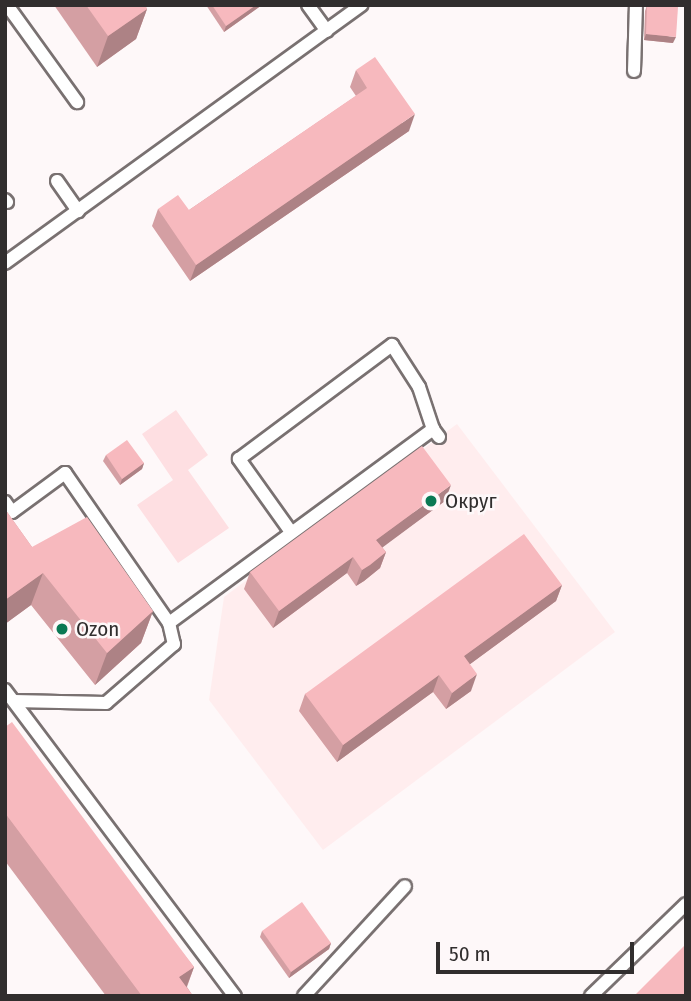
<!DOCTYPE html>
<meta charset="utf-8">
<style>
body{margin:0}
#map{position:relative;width:691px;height:1001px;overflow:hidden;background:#fef8f9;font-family:"Fira Sans Condensed",sans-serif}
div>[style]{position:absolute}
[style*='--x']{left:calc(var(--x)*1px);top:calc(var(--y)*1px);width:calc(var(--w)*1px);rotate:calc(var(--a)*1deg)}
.built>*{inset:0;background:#ffedee}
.green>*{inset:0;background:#fedfe2}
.roads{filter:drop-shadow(2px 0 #797171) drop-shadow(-2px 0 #797171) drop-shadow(0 2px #797171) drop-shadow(0 -2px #797171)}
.service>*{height:12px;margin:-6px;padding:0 6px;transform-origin:6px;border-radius:6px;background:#fff}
.wall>*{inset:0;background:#d49fa3}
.shaded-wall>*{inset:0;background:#ad8285}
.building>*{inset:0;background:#f7b9be}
.dots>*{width:19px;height:19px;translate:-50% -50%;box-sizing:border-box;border:4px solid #fef8f9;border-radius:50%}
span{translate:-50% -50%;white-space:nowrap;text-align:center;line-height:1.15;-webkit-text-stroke:5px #fef8f9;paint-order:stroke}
.poi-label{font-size:21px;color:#312e2e}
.left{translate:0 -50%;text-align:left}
.frame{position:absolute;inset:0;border:7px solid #312e2e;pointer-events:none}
.scale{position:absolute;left:436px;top:942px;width:198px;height:32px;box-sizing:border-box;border:4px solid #312e2e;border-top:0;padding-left:9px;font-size:21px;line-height:24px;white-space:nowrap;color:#312e2e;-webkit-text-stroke:5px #fef8f9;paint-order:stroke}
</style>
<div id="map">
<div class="built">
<div style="clip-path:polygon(457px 424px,615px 632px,323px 850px,209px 700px,224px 597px)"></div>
</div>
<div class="green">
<div style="clip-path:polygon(176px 410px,208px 455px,188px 470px,229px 528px,178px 563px,137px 505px,173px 480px,142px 434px)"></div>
</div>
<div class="roads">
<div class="service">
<div style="--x:7;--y:5;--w:120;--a:54.2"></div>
<div style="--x:308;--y:5;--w:32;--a:54"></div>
<div style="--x:634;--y:71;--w:66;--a:-88.3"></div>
<div style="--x:57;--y:181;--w:37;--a:55"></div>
<div style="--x:5;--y:200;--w:3;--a:45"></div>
<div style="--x:5;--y:263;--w:440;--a:-35.9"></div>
<div style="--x:5;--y:502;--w:12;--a:55"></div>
<div style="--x:12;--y:512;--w:66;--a:-36.3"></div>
<div style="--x:65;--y:473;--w:183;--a:55.3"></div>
<div style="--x:169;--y:623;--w:22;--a:77"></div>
<div style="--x:174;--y:644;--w:90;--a:139.1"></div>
<div style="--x:106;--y:703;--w:92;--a:-178.8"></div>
<div style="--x:291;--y:532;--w:90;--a:-125.5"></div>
<div style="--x:239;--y:459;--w:191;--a:-36.7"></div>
<div style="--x:392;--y:345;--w:50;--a:57.3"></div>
<div style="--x:419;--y:387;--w:44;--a:71.6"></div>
<div style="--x:169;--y:623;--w:328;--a:-36.3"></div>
<div style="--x:433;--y:429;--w:10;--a:53"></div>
<div style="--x:5;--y:690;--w:383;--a:53.1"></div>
<div style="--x:304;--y:996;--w:149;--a:-47.4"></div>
<div style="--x:591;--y:996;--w:132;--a:-44.1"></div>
</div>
</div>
<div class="wall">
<div style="clip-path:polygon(54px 5px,145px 5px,147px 9px,136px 39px,97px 67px)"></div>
<div style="clip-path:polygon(206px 5px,262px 5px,224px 32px)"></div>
<div style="clip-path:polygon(647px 5px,673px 43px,644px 40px,645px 11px)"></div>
<div style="clip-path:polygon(356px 70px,409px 131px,190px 281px,152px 226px,158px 209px,189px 210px,356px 96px,350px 87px)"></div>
<div style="clip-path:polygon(106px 455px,144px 463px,142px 469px,120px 485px,103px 461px)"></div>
<div style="clip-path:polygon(445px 501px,382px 547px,386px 552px,380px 568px,364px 581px,356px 586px,347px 573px,273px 628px,244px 589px,250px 572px)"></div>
<div style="clip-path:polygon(5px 509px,32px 547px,153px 611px,141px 643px,95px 685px,31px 605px,5px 624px)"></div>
<div style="clip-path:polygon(562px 585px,556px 601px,470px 664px,471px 691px,446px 709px,433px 692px,337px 762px,299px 711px,305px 694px)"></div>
<div style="clip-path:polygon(5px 727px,194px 967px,187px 987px,193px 996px,106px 996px,5px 861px)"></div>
<div style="clip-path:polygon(262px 931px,331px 943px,329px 949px,289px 978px,260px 937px)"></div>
</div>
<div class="shaded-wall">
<div style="clip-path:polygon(256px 5px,262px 5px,224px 32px,226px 26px)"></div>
<div style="clip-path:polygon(147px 9px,136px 39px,97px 67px,108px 36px)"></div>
<div style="clip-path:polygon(646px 34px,676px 37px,673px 43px,644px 40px)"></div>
<div style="clip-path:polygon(415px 114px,409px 131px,190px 281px,196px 265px)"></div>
<div style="clip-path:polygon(144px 463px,142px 469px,120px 485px,122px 479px)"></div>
<div style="clip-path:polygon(451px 485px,445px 501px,371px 556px,376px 540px)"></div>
<div style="clip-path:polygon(386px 552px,380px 568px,364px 581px,356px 586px,362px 570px)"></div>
<div style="clip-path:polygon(353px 557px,347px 573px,273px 628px,279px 611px)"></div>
<div style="clip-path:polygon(43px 573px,31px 605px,5px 624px,5px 600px)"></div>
<div style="clip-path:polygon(562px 585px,556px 601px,458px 673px,464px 656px)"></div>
<div style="clip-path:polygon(153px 611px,141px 643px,95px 685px,107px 653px)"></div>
<div style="clip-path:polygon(477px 674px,471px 691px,446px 709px,452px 693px)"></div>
<div style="clip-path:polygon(439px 675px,433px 692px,337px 762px,343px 745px)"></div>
<div style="clip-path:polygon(331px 943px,329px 949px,289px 978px,291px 972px)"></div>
<div style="clip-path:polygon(194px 967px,183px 996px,179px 977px)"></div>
</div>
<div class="building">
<div style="clip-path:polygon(86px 5px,145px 5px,147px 9px,108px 36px)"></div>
<div style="clip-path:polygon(212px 5px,256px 5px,226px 26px)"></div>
<div style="clip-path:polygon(647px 5px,678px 7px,676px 37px,646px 34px)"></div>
<div style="clip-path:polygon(375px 57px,415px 114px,196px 265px,158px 209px,178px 195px,189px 210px,367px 88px,356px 70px)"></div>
<div style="clip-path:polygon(127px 440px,144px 463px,122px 479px,106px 455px)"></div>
<div style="clip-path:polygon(422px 446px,451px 485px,376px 540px,386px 552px,370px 565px,362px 570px,353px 557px,279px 611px,250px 572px)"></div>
<div style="clip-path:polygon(5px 509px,32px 547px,87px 517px,153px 611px,107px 653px,43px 573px,5px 600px)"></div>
<div style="clip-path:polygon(524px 534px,562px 585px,464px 656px,477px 674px,452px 693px,439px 675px,343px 745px,305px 694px)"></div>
<div style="clip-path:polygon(12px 722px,194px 967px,179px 977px,193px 996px,142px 996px,5px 813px,5px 727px)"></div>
<div style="clip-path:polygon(302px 902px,331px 943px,291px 972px,262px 931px)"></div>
<div style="clip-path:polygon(686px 944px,686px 996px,634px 996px)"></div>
</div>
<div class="dots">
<div style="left:431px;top:501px;background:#0a7954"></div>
<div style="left:62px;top:629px;background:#0a7954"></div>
</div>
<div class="poi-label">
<span class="left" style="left:445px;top:501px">Округ</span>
<span class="left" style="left:76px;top:629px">Ozon</span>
</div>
<div class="frame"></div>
<div class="scale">50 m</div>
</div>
